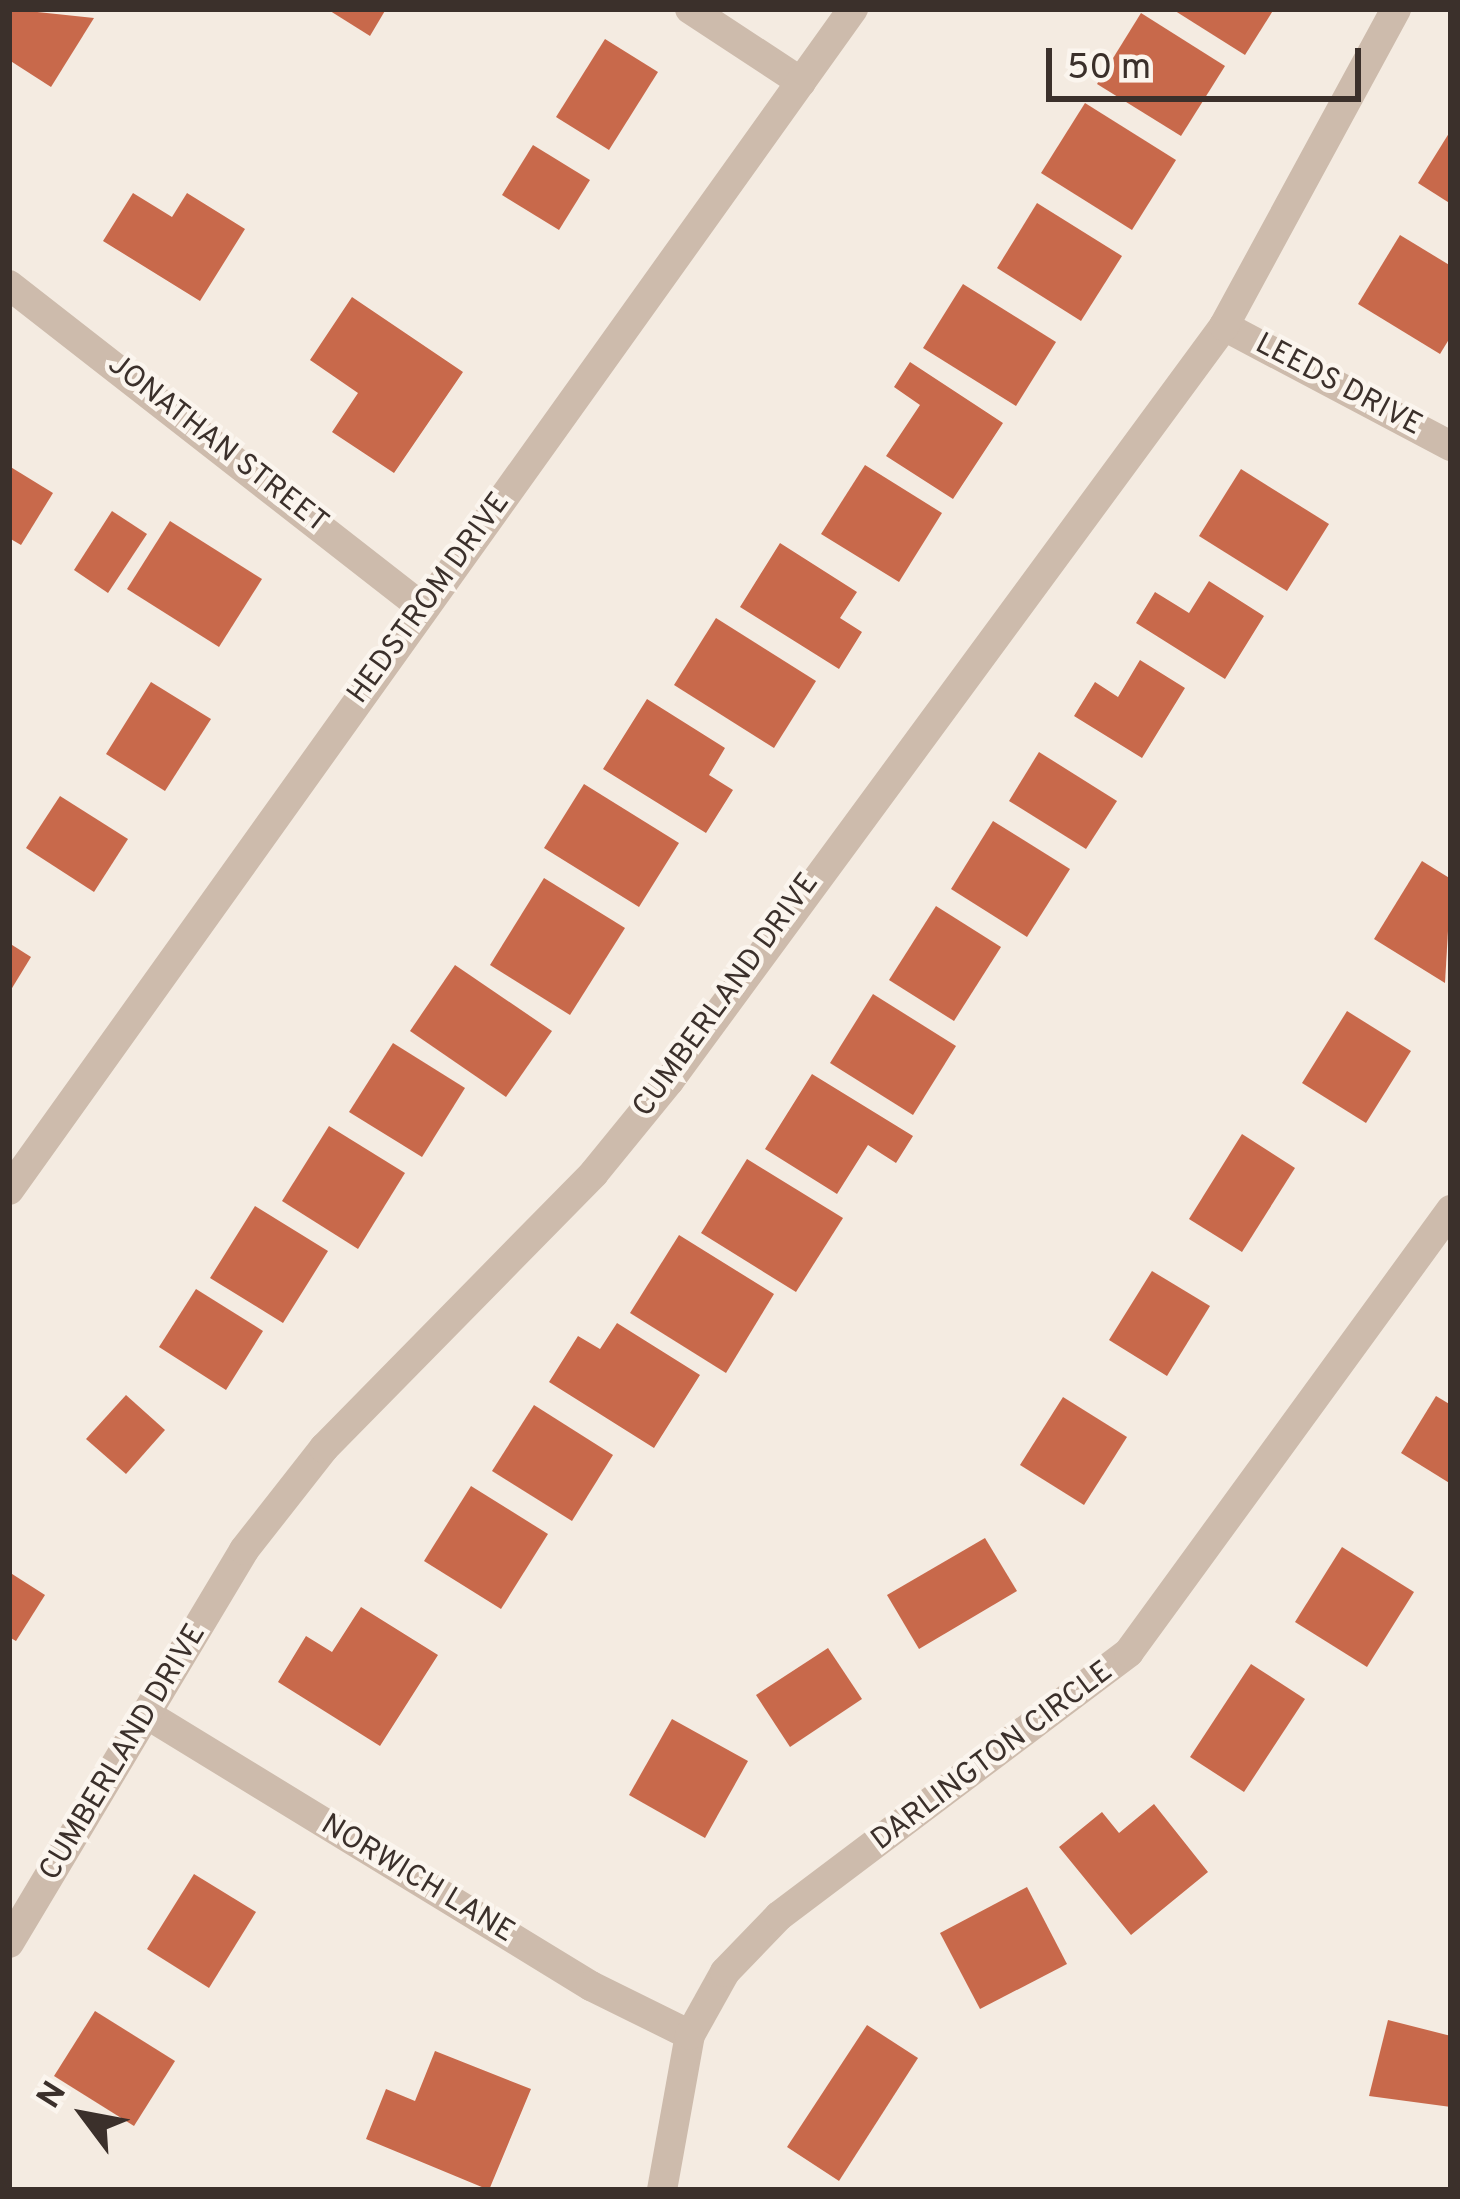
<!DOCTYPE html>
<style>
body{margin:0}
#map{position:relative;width:1460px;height:2199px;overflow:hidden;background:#f4ebe1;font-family:Overpass,sans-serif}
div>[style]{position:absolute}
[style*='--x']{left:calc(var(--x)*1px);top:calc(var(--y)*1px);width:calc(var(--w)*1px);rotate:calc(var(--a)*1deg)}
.building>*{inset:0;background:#c8694b}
.minor>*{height:30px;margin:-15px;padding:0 15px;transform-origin:15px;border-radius:15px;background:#cdbbac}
.tertiary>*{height:30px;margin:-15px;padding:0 15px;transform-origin:15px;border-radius:15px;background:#cdbbac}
span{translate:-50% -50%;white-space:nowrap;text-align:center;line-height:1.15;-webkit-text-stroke:9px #fbf5ee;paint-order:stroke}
.street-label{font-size:30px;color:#3b302b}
.frame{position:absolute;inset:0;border:12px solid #3b302b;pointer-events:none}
.north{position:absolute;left:24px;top:2055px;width:120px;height:120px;-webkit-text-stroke:9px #fbf5ee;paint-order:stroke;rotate:302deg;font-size:33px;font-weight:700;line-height:48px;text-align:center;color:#3b302b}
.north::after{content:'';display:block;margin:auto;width:42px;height:54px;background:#3b302b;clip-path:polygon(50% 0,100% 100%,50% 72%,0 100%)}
.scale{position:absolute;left:1046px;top:48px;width:315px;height:54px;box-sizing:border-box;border:6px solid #3b302b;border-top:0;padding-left:15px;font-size:36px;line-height:42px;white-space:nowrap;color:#3b302b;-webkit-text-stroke:9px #fbf5ee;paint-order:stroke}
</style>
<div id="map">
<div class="building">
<div style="clip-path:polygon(9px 9px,94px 18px,51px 87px,9px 60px)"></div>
<div style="clip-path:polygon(327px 9px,386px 9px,370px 36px)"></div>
<div style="clip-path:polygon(1172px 9px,1274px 9px,1245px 55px)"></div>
<div style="clip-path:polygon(1141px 13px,1225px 66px,1181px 136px,1097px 84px)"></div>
<div style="clip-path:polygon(605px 39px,658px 72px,609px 150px,556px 117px)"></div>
<div style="clip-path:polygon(1085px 103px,1176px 160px,1132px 230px,1041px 173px)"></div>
<div style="clip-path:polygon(1451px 130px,1451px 204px,1418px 183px)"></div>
<div style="clip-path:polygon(533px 145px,590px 180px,559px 230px,502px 195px)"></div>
<div style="clip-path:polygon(133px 193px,172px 217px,187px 193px,245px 229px,200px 301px,103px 241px)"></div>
<div style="clip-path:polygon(1037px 203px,1122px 256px,1081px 321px,997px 268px)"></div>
<div style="clip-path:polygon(1400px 235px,1451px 266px,1451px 336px,1440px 354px,1358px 304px)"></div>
<div style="clip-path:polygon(963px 284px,1056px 342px,1016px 406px,923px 348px)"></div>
<div style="clip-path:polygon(352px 297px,463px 372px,394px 473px,332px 432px,358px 393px,310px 360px)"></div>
<div style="clip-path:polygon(910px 362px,1003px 423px,953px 499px,886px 456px,920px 405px,894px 387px)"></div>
<div style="clip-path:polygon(865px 465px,942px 513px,899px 582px,821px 534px)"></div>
<div style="clip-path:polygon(9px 466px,53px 493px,21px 545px,9px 538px)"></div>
<div style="clip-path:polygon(1241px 469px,1329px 524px,1287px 591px,1199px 536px)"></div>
<div style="clip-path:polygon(112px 511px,147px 534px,108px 593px,74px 570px)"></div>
<div style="clip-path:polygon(170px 521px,262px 579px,219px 647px,127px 589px)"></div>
<div style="clip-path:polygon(780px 543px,857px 592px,840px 618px,862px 632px,839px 669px,740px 607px)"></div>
<div style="clip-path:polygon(1209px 581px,1264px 616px,1225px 679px,1136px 623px,1155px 592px,1189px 613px)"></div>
<div style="clip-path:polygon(716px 618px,816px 681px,774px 748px,674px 685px)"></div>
<div style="clip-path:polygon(1140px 660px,1185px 688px,1142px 758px,1074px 716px,1095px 682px,1118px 697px)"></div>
<div style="clip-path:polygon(151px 682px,211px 719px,165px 791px,106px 754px)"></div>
<div style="clip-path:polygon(647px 699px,725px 748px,709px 775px,733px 790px,706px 833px,603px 769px)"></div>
<div style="clip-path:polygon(1039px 752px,1117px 801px,1086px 849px,1009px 801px)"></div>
<div style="clip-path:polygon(584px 784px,679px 843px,639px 907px,544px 848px)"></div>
<div style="clip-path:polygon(60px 796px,128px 839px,94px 892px,26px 848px)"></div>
<div style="clip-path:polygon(993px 821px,1070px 869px,1027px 937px,951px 889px)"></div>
<div style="clip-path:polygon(1422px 861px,1451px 879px,1445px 983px,1374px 939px)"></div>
<div style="clip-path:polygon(544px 878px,625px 928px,570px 1015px,490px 965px)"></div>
<div style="clip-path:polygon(936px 906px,1001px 947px,954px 1021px,889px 980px)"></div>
<div style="clip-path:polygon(9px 943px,31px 957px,9px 993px)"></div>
<div style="clip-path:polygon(455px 965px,552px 1031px,506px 1097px,410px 1031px)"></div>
<div style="clip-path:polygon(873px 994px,956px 1046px,913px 1115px,830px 1063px)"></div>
<div style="clip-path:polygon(1347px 1011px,1411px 1051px,1366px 1123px,1302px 1083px)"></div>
<div style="clip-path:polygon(393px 1043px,465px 1088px,422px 1157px,349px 1112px)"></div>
<div style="clip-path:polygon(812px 1074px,913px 1136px,896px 1163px,868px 1145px,837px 1194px,765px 1149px)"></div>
<div style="clip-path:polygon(329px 1126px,405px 1173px,358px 1249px,282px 1201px)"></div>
<div style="clip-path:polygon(1242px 1134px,1295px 1168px,1242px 1252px,1189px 1219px)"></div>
<div style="clip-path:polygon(747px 1159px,843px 1218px,796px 1292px,701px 1233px)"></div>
<div style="clip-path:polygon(255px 1206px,328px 1251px,283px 1323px,210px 1278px)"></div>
<div style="clip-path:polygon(679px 1235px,774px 1294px,726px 1373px,630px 1313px)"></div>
<div style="clip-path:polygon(1152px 1271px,1210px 1306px,1167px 1376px,1109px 1340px)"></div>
<div style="clip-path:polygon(196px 1289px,263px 1331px,226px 1390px,159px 1347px)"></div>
<div style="clip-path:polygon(617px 1323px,700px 1375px,654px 1448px,549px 1382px,578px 1336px,600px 1349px)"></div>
<div style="clip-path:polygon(126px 1395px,165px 1430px,126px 1474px,86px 1439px)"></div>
<div style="clip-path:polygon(1436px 1396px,1451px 1405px,1451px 1484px,1401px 1453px)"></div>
<div style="clip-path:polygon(1063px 1397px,1127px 1437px,1084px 1505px,1020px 1465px)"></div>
<div style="clip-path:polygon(534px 1405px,613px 1455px,572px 1521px,492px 1471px)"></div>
<div style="clip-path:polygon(471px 1486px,548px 1534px,501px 1609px,424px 1561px)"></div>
<div style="clip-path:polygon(985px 1538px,1017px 1591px,919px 1649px,887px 1595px)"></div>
<div style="clip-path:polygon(1342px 1547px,1414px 1592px,1367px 1667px,1295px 1622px)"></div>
<div style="clip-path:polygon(9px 1572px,45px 1595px,16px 1641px,9px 1637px)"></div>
<div style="clip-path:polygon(361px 1607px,438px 1655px,380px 1746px,278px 1682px,306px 1636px,332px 1652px)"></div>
<div style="clip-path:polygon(828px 1648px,862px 1699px,790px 1747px,756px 1695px)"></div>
<div style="clip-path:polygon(1251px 1664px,1305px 1699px,1244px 1792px,1190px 1757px)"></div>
<div style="clip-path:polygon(672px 1719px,748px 1761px,705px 1838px,629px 1795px)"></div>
<div style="clip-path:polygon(1154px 1804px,1208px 1872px,1131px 1935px,1059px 1847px,1102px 1812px,1119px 1833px)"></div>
<div style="clip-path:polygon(194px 1874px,256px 1912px,209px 1988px,147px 1949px)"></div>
<div style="clip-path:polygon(1027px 1887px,1067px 1964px,980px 2009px,940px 1933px)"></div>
<div style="clip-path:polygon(95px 2011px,175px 2061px,134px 2126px,54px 2076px)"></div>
<div style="clip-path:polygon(1388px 2020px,1451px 2036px,1451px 2107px,1369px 2096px)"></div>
<div style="clip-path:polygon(867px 2025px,918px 2058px,839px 2181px,787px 2147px)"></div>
<div style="clip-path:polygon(435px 2051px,531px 2089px,489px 2190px,366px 2139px,386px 2089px,415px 2101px)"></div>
</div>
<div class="minor">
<div style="--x:690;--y:9;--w:133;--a:33.3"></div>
<div style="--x:9;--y:285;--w:525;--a:37.96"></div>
<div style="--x:1224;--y:326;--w:257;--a:27.9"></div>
<div style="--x:148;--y:1715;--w:519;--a:31.46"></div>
<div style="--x:591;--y:1986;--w:110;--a:26.3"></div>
<div style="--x:9;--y:1943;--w:458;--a:-59.1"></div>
<div style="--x:244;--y:1550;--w:130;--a:-51.9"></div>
<div style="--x:324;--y:1448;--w:385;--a:-45.5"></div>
<div style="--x:594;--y:1173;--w:119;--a:-50.8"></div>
<div style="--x:669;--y:1081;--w:937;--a:-53.68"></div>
<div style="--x:1224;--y:326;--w:361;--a:-61.5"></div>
<div style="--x:662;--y:2190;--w:158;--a:-79.8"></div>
<div style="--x:690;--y:2035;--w:72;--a:-60.9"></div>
<div style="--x:725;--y:1972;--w:78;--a:-46"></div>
<div style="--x:779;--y:1916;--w:438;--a:-37"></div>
<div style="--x:1129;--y:1652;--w:547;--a:-53.93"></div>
</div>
<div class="tertiary">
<div style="--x:9;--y:1190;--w:1452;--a:-54.45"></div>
</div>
<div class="street-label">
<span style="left:1338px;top:386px;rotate:28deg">LEEDS DRIVE</span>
<span style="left:217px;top:445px;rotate:38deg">JONATHAN STREET</span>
<span style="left:430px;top:599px;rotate:-54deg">HEDSTROM DRIVE</span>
<span style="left:727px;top:996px;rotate:-54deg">CUMBERLAND DRIVE</span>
<span style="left:124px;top:1753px;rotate:-59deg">CUMBERLAND DRIVE</span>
<span style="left:993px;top:1757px;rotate:-37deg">DARLINGTON CIRCLE</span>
<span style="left:417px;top:1880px;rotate:31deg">NORWICH LANE</span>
</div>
<div class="frame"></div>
<div class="north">N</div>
<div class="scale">50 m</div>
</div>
